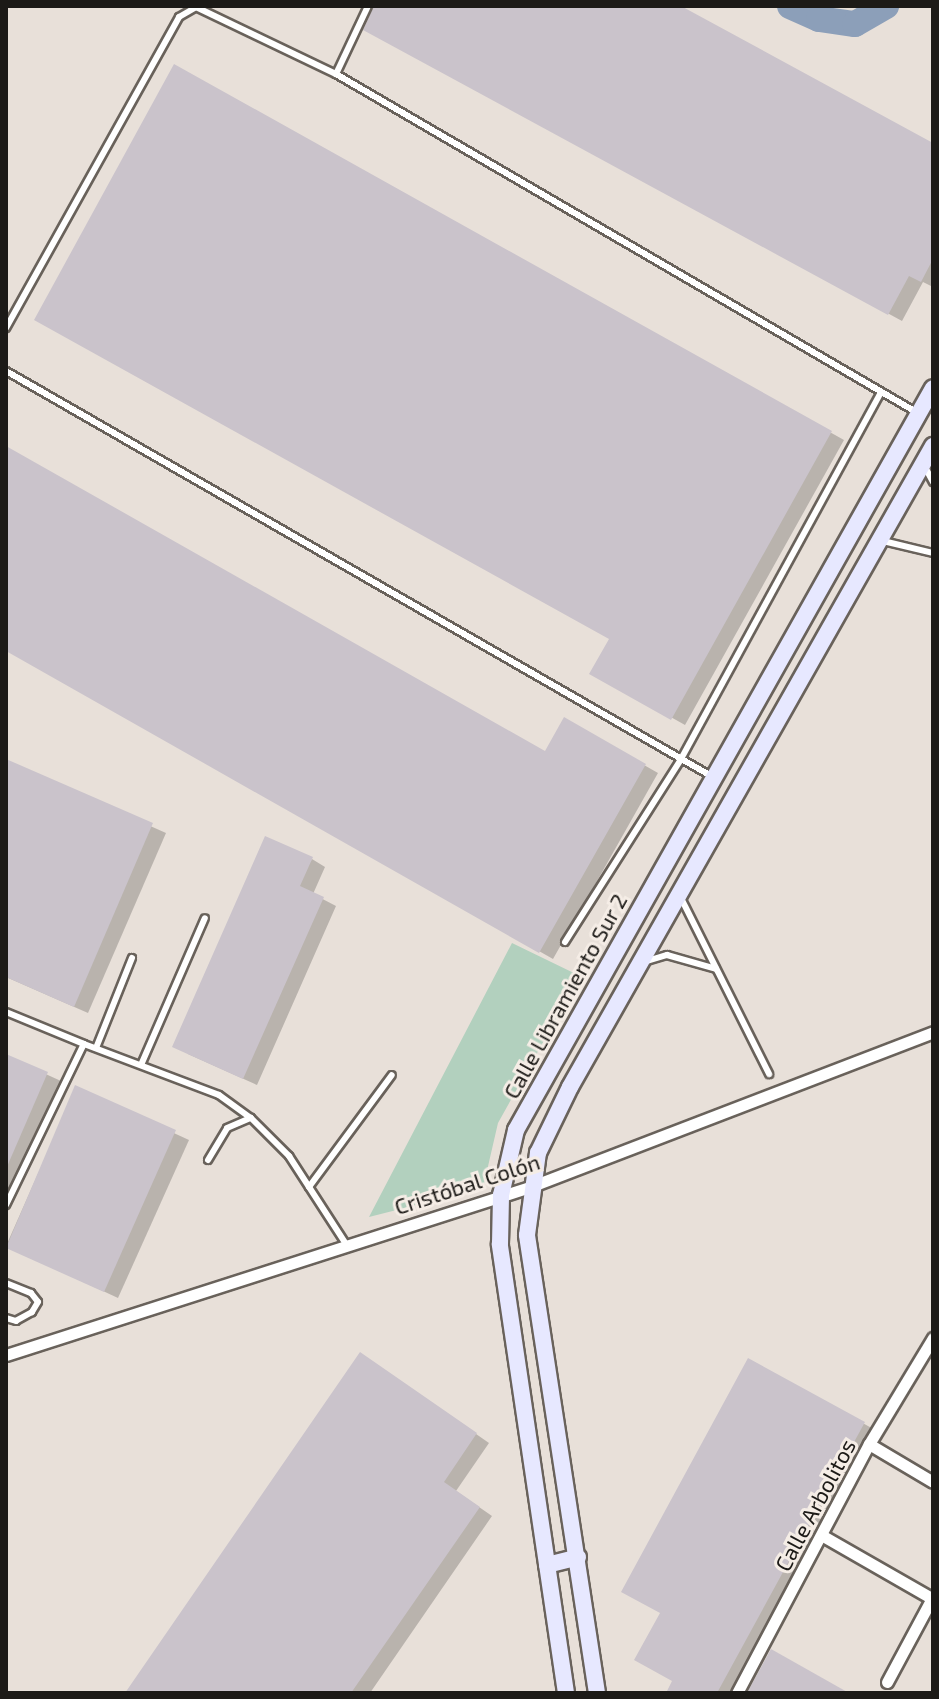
<!DOCTYPE html>
<meta charset="utf-8">
<style>
body{margin:0}
#map{position:relative;width:939px;height:1699px;overflow:hidden;background:#e8e0d9;font-family:"Exo 2",sans-serif}
div>[style]{position:absolute}
[style*='--x']{left:calc(var(--x)*1px);top:calc(var(--y)*1px);width:calc(var(--w)*1px);rotate:calc(var(--a)*1deg)}
.green>*{inset:0;background:#b2d0be}
.shadow>*{inset:0;background:#0003}
.river>*{height:26px;margin:-13px;padding:0 13px;transform-origin:13px;border-radius:13px;background:#8c9fb9}
.building>*{inset:0;background:#cac3cb}
.roads{filter:drop-shadow(2px 0 #69625b) drop-shadow(-2px 0 #69625b) drop-shadow(0 2px #69625b) drop-shadow(0 -2px #69625b)}
.lane>*{height:6px;margin:-3px;padding:0 3px;transform-origin:3px;border-radius:3px;background:#fff}
.street>*{height:11px;margin:-5.5px;padding:0 5.5px;transform-origin:5.5px;border-radius:5.5px;background:#fff}
.secondary>*{height:16px;margin:-8px;padding:0 8px;transform-origin:8px;border-radius:8px;background:#e7e8ff}
span{translate:-50% -50%;white-space:nowrap;text-align:center;line-height:1.15;-webkit-text-stroke:6px #f5ede6;paint-order:stroke}
.street-label{font-size:22px;color:#1c1a17}
.frame{position:absolute;inset:0;border:8px solid #1c1a17;pointer-events:none}
</style>
<div id="map">
<div class="green">
<div style="clip-path:polygon(512px 943px,580px 976px,498px 1123px,483px 1188px,369px 1217px)"></div>
</div>
<div class="shadow">
<div style="clip-path:polygon(375px 6px,676px 6px,933px 145px,933px 287px,923px 282px,902px 321px,366px 29px)"></div>
<div style="clip-path:polygon(174px 67px,844px 440px,685px 725px,592px 673px,611px 639px)"></div>
<div style="clip-path:polygon(6px 449px,546px 754px,565px 720px,658px 773px,553px 959px,6px 649px)"></div>
<div style="clip-path:polygon(6px 762px,166px 833px,88px 1013px,6px 977px)"></div>
<div style="clip-path:polygon(312px 859px,325px 867px,313px 894px,336px 906px,257px 1085px,188px 1054px)"></div>
<div style="clip-path:polygon(6px 1056px,61px 1081px,6px 1207px)"></div>
<div style="clip-path:polygon(76px 1088px,189px 1140px,118px 1298px,6px 1246px)"></div>
<div style="clip-path:polygon(749px 1360px,877px 1431px,735px 1693px,668px 1693px,675px 1680px,662px 1613px)"></div>
<div style="clip-path:polygon(374px 1363px,489px 1443px,456px 1491px,492px 1516px,370px 1693px,127px 1693px)"></div>
</div>
<div class="river">
<div style="--x:790;--y:6;--w:32;--a:24"></div>
<div style="--x:819;--y:19;--w:36;--a:8"></div>
<div style="--x:855;--y:24;--w:36;--a:-30"></div>
</div>
<div class="building">
<div style="clip-path:polygon(374px 6px,681px 6px,933px 143px,933px 259px,921px 282px,909px 276px,888px 315px,363px 30px)"></div>
<div style="clip-path:polygon(174px 64px,832px 431px,671px 720px,589px 674px,609px 639px,34px 320px)"></div>
<div style="clip-path:polygon(6px 446px,545px 751px,564px 717px,646px 764px,539px 953px,6px 651px)"></div>
<div style="clip-path:polygon(6px 759px,153px 823px,74px 1007px,6px 977px)"></div>
<div style="clip-path:polygon(265px 836px,313px 857px,300px 886px,324px 897px,243px 1079px,172px 1047px)"></div>
<div style="clip-path:polygon(6px 1054px,48px 1072px,6px 1169px)"></div>
<div style="clip-path:polygon(75px 1085px,176px 1130px,104px 1292px,6px 1248px)"></div>
<div style="clip-path:polygon(360px 1352px,477px 1433px,444px 1482px,480px 1507px,351px 1693px,125px 1693px)"></div>
<div style="clip-path:polygon(748px 1358px,865px 1422px,717px 1693px,666px 1693px,672px 1681px,634px 1660px,660px 1613px,621px 1592px)"></div>
<div style="clip-path:polygon(771px 1649px,849px 1693px,747px 1693px)"></div>
</div>
<div class="roads">
<div class="lane">
<div style="--x:336;--y:74;--w:75;--a:-64.8"></div>
<div style="--x:6;--y:328;--w:356;--a:-60.9"></div>
<div style="--x:179;--y:17;--w:20;--a:-30"></div>
<div style="--x:196;--y:7;--w:155;--a:25.6"></div>
<div style="--x:336;--y:74;--w:671;--a:30.23"></div>
<div style="--x:6;--y:371;--w:815;--a:29.87"></div>
<div style="--x:925;--y:467;--w:17;--a:62"></div>
<div style="--x:883;--y:541;--w:51;--a:13.5"></div>
<div style="--x:681;--y:898;--w:197;--a:63.4"></div>
<div style="--x:565;--y:942;--w:217;--a:-57.6"></div>
<div style="--x:681;--y:759;--w:418;--a:-61.4"></div>
<div style="--x:647;--y:961;--w:21;--a:-17"></div>
<div style="--x:667;--y:955;--w:51;--a:15.9"></div>
<div style="--x:6;--y:1012;--w:84;--a:22.3"></div>
<div style="--x:96;--y:1048;--w:97;--a:-68.2"></div>
<div style="--x:141;--y:1065;--w:160;--a:-66.5"></div>
<div style="--x:208;--y:1160;--w:37;--a:-59"></div>
<div style="--x:227;--y:1128;--w:26;--a:-23"></div>
<div style="--x:309;--y:1187;--w:139;--a:-53.5"></div>
<div style="--x:6;--y:1205;--w:179;--a:-64.2"></div>
<div style="--x:84;--y:1044;--w:144;--a:20.7"></div>
<div style="--x:219;--y:1095;--w:39;--a:36"></div>
<div style="--x:251;--y:1118;--w:54;--a:45"></div>
<div style="--x:289;--y:1156;--w:105;--a:57.1"></div>
<div style="--x:6;--y:1283;--w:27;--a:22"></div>
<div style="--x:31;--y:1293;--w:11;--a:52"></div>
<div style="--x:38;--y:1302;--w:12;--a:121"></div>
<div style="--x:32;--y:1312;--w:18;--a:151"></div>
<div style="--x:16;--y:1321;--w:10;--a:-163"></div>
</div>
<div class="street">
<div style="--x:6;--y:1355;--w:550;--a:-17.78"></div>
<div style="--x:530;--y:1187;--w:432;--a:-21"></div>
<div style="--x:869;--y:1444;--w:74;--a:30.7"></div>
<div style="--x:823;--y:1536;--w:127;--a:29.8"></div>
<div style="--x:887;--y:1682;--w:95;--a:-61.8"></div>
<div style="--x:737;--y:1693;--w:282;--a:-62.1"></div>
<div style="--x:869;--y:1444;--w:124;--a:-58.9"></div>
</div>
<div class="secondary">
<div style="--x:547;--y:1565;--w:32;--a:-14"></div>
<div style="--x:566;--y:1693;--w:454;--a:-98.4"></div>
<div style="--x:500;--y:1244;--w:49;--a:-88.8"></div>
<div style="--x:501;--y:1195;--w:67;--a:-77"></div>
<div style="--x:516;--y:1130;--w:851;--a:-60.66"></div>
<div style="--x:597;--y:1693;--w:463;--a:-98.7"></div>
<div style="--x:527;--y:1235;--w:83;--a:-82.4"></div>
<div style="--x:538;--y:1153;--w:73;--a:-64.1"></div>
<div style="--x:570;--y:1087;--w:737;--a:-60.48"></div>
</div>
</div>
<div class="street-label">
<span style="left:565px;top:996px;rotate:-61deg">Calle Libramiento Sur 2</span>
<span style="left:467px;top:1184px;rotate:-18deg">Cristóbal Colón</span>
<span style="left:815px;top:1505px;rotate:-62deg">Calle Arbolitos</span>
</div>
<div class="frame"></div>
</div>
